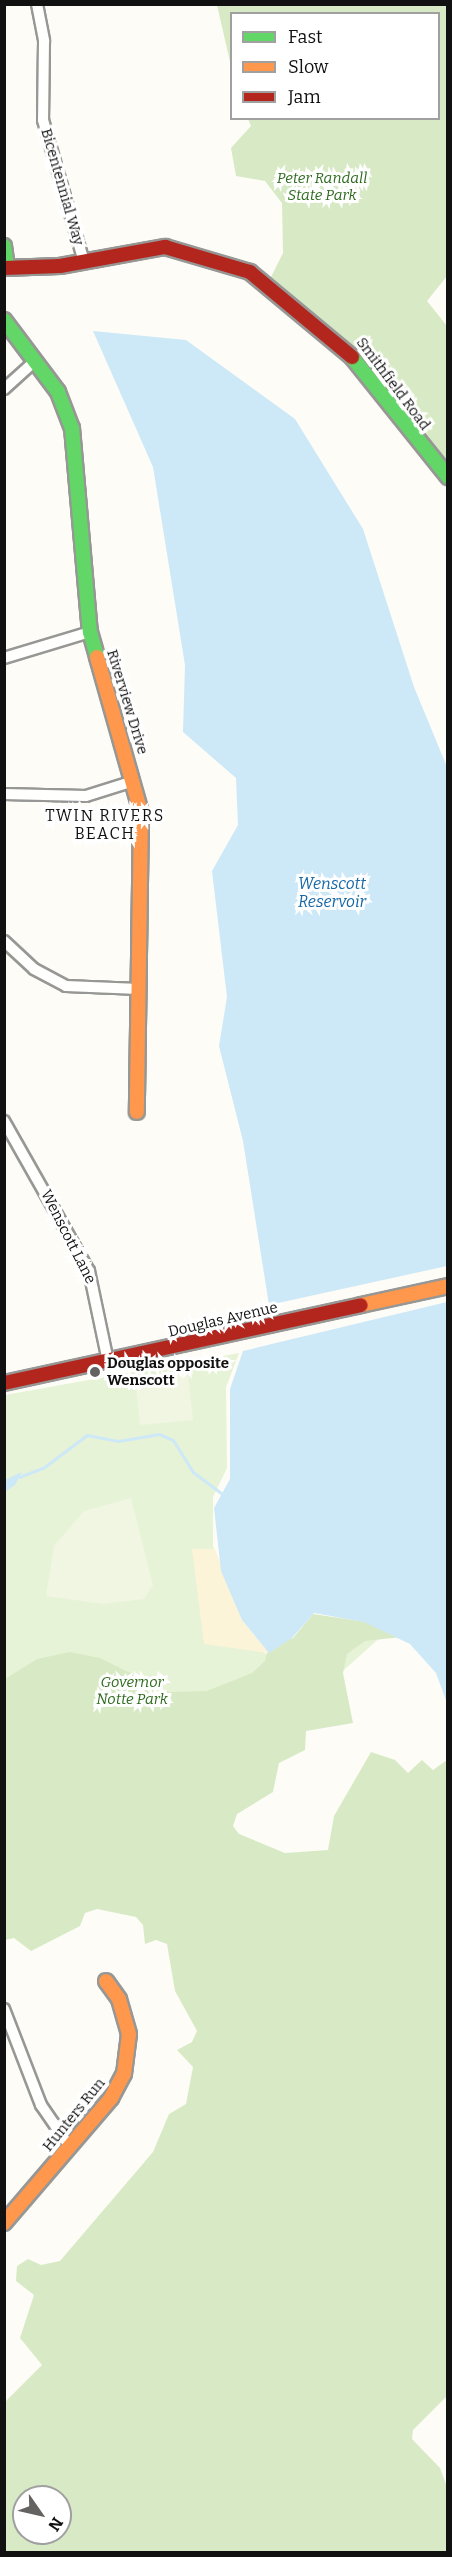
<!DOCTYPE html>
<style>
body{margin:0}
#map{position:relative;width:452px;height:2557px;overflow:hidden;background:#fdfcf7;font-family:Bitter,serif}
div>[style]{position:absolute}
[style*='--x']{left:calc(var(--x)*1px);top:calc(var(--y)*1px);width:calc(var(--w)*1px);rotate:calc(var(--a)*1deg)}
.green>*{inset:0;background:#e7f3d7}
.forest>*{inset:0;background:#d8eac5}
.sand>*{inset:0;background:#fcf4d9}
.pitch>*{inset:0;background:#f0f6e1}
.water>*{inset:0;background:#cde8f7}
.stream>*{height:3px;margin:-1.5px;padding:0 1.5px;transform-origin:1.5px;border-radius:1.5px;background:#cde8f7}
.roads{filter:drop-shadow(2px 0 #979795) drop-shadow(-2px 0 #979795) drop-shadow(0 2px #979795) drop-shadow(0 -2px #979795)}
.street>*{height:10px;margin:-5px;padding:0 5px;transform-origin:5px;border-radius:5px;background:#fffffe}
.fast>*{height:14px;margin:-7px;padding:0 7px;transform-origin:7px;border-radius:7px;background:#63d668}
.slow>*{height:14px;margin:-7px;padding:0 7px;transform-origin:7px;border-radius:7px;background:#ff974d}
.jam>*{height:14px;margin:-7px;padding:0 7px;transform-origin:7px;border-radius:7px;background:#b3261e}
.dots>*{width:16px;height:16px;translate:-50% -50%;box-sizing:border-box;border:3px solid #fff;border-radius:50%}
span{translate:-50% -50%;white-space:nowrap;text-align:center;line-height:1.15;-webkit-text-stroke:6px #fff;paint-order:stroke}
.park-label{font-size:15px;color:#2f6b1f;font-style:italic}
.street-label{font-size:15px;color:#111}
.poi-label{font-size:15px;color:#111;font-weight:700}
.left{translate:0 -50%;text-align:left}
.neighbourhood-label{font-size:16px;color:#111;letter-spacing:1.5px}
.water-label{font-size:16px;color:#1768a6;font-style:italic}
.frame{position:absolute;inset:0;border:6px solid #111;pointer-events:none}
.legend{position:absolute;left:230px;top:12px;width:210px;height:108px;box-sizing:border-box;background:#fff;border:2px solid #a0a0a0;margin:0;padding:8px 10px;list-style:none;font-size:18px;color:#111}
.legend li{display:flex;align-items:center;gap:12px;height:30px}
.legend b{width:30px;border:2px solid #a0a0a0}
.north{position:absolute;left:12px;top:2485px;width:60px;height:60px;box-sizing:border-box;background:#fff;border:2px solid #a0a0a0;border-radius:50%;rotate:124deg;font-size:16px;font-weight:700;line-height:24px;text-align:center;color:#111}
.north::after{content:'';display:block;margin:auto;width:21px;height:27px;background:#646362;clip-path:polygon(50% 0,100% 100%,50% 72%,0 100%)}
</style>
<div id="map">
<div class="green">
<div style="clip-path:polygon(239px 1353px,226px 1387px,227px 1468px,213px 1497px,213px 1546px,239px 1623px,269px 1658px,384px 1634px,108px 1883px,5px 1892px,5px 1395px)"></div>
</div>
<div class="forest">
<div style="clip-path:polygon(217px 5px,447px 5px,447px 276px,427px 301px,447px 326px,447px 477px,363px 370px,268px 283px,283px 253px,282px 203px,265px 181px,236px 176px,231px 148px,251px 126px,248px 119px,438px 118px,438px 14px,231px 14px,231px 66px)"></div>
<div style="clip-path:polygon(evenodd,313px 1614px,380px 1624px,402px 1637px,365px 1641px,347px 1654px,343px 1673px,353px 1723px,306px 1731px,305px 1750px,279px 1763px,273px 1792px,237px 1814px,233px 1826px,239px 1834px,285px 1853px,328px 1850px,334px 1816px,371px 1752px,395px 1760px,408px 1773px,422px 1760px,433px 1770px,447px 1760px,447px 2396px,413px 2430px,412px 2439px,440px 2468px,447px 2487px,447px 2552px,5px 2552px,5px 2402px,42px 2365px,20px 2338px,34px 2295px,16px 2281px,17px 2266px,28px 2259px,41px 2265px,60px 2261px,153px 2152px,169px 2114px,186px 2104px,193px 2067px,177px 2050px,192px 2042px,197px 2031px,175px 1991px,167px 1944px,156px 1940px,145px 1944px,143px 1925px,136px 1917px,97px 1909px,85px 1913px,80px 1926px,31px 1951px,14px 1938px,5px 1940px,5px 1679px,37px 1659px,70px 1652px,100px 1658px,169px 1692px,207px 1691px,252px 1673px,265px 1661px,268px 1646px,293px 1638px,313px 1614px,24px 2497px,60px 2497px,60px 2533px,24px 2533px,24px 2497px)"></div>
</div>
<div class="sand">
<div style="clip-path:polygon(192px 1549px,215px 1549px,242px 1620px,269px 1653px,204px 1644px)"></div>
</div>
<div class="pitch">
<div style="clip-path:polygon(188px 1373px,193px 1420px,140px 1425px,135px 1379px)"></div>
<div style="clip-path:polygon(131px 1498px,153px 1585px,144px 1599px,103px 1604px,46px 1596px,54px 1546px,84px 1511px)"></div>
</div>
<div class="water">
<div style="clip-path:polygon(93px 331px,186px 340px,295px 419px,363px 529px,414px 687px,447px 767px,447px 1266px,269px 1305px,243px 1141px,219px 1046px,227px 997px,212px 871px,238px 825px,236px 778px,183px 732px,185px 665px,153px 467px)"></div>
<div style="clip-path:polygon(447px 1302px,448px 1302px,447px 1703px,436px 1673px,410px 1644px,364px 1622px,314px 1613px,292px 1638px,269px 1653px,242px 1620px,221px 1571px,214px 1508px,230px 1479px,230px 1389px,243px 1351px)"></div>
<div style="clip-path:polygon(22px 1472px,15px 1485px,5px 1492px,5px 1480px)"></div>
</div>
<div class="stream">
<div style="--x:19;--y:1477;--w:26;--a:-21"></div>
<div style="--x:43;--y:1468;--w:55;--a:-36.9"></div>
<div style="--x:87;--y:1435;--w:32;--a:11"></div>
<div style="--x:118;--y:1441;--w:42;--a:-9.7"></div>
<div style="--x:159;--y:1434;--w:15;--a:23"></div>
<div style="--x:173;--y:1440;--w:38;--a:58"></div>
<div style="--x:193;--y:1472;--w:35;--a:37"></div>
</div>
<div class="roads">
<div class="street">
<div style="--x:37;--y:4;--w:38;--a:79"></div>
<div style="--x:44;--y:41;--w:79;--a:90.7"></div>
<div style="--x:43;--y:120;--w:148;--a:73.9"></div>
<div style="--x:4;--y:389;--w:42;--a:-42.1"></div>
<div style="--x:4;--y:658;--w:90;--a:-16.8"></div>
<div style="--x:4;--y:794;--w:82;--a:1.4"></div>
<div style="--x:86;--y:796;--w:50;--a:-17.4"></div>
<div style="--x:4;--y:941;--w:41;--a:43"></div>
<div style="--x:34;--y:969;--w:36;--a:28"></div>
<div style="--x:66;--y:986;--w:73;--a:2.4"></div>
<div style="--x:4;--y:1121;--w:172;--a:60.5"></div>
<div style="--x:89;--y:1271;--w:92;--a:78.1"></div>
<div style="--x:4;--y:2009;--w:103;--a:68.9"></div>
<div style="--x:41;--y:2105;--w:51;--a:55.4"></div>
</div>
<div class="fast">
<div style="--x:4;--y:246;--w:22;--a:82"></div>
<div style="--x:4;--y:320;--w:90;--a:53.1"></div>
<div style="--x:58;--y:392;--w:39;--a:69"></div>
<div style="--x:72;--y:428;--w:205;--a:85"></div>
<div style="--x:90;--y:632;--w:26;--a:74"></div>
<div style="--x:352;--y:357;--w:154;--a:51.3"></div>
</div>
<div class="slow">
<div style="--x:97;--y:657;--w:161;--a:74.2"></div>
<div style="--x:141;--y:812;--w:300;--a:90.8"></div>
<div style="--x:361;--y:1305;--w:89;--a:-12.3"></div>
<div style="--x:4;--y:2223;--w:165;--a:-49.4"></div>
<div style="--x:111;--y:2098;--w:27;--a:-62"></div>
<div style="--x:124;--y:2074;--w:40;--a:-82.9"></div>
<div style="--x:129;--y:2034;--w:36;--a:-106"></div>
<div style="--x:119;--y:1999;--w:22;--a:-126"></div>
</div>
<div class="jam">
<div style="--x:4;--y:268;--w:56;--a:-2"></div>
<div style="--x:60;--y:266;--w:107;--a:-10.3"></div>
<div style="--x:165;--y:247;--w:89;--a:16.4"></div>
<div style="--x:250;--y:272;--w:133;--a:39.8"></div>
<div style="--x:4;--y:1383;--w:365;--a:-12.3"></div>
</div>
</div>
<div class="dots">
<div style="left:95px;top:1372px;background:#646362"></div>
</div>
<div class="park-label">
<span style="left:322px;top:187px">Peter Randall<br>State Park</span>
<span style="left:132px;top:1691px">Governor<br>Notte Park</span>
</div>
<div class="street-label">
<span style="left:62px;top:187px;rotate:74deg">Bicentennial Way</span>
<span style="left:393px;top:384px;rotate:53deg">Smithfield Road</span>
<span style="left:127px;top:702px;rotate:73deg">Riverview Drive</span>
<span style="left:68px;top:1237px;rotate:63deg">Wenscott Lane</span>
<span style="left:223px;top:1320px;rotate:-13deg">Douglas Avenue</span>
<span style="left:74px;top:2115px;rotate:-51deg">Hunters Run</span>
</div>
<div class="poi-label">
<span class="left" style="left:107px;top:1372px">Douglas opposite<br>Wenscott</span>
</div>
<div class="neighbourhood-label">
<span style="left:105px;top:825px">TWIN RIVERS<br>BEACH</span>
</div>
<div class="water-label">
<span style="left:332px;top:893px">Wenscott<br>Reservoir</span>
</div>
<div class="frame"></div>
<ul class="legend">
<li><b style="height:8px;background:#63d668"></b>Fast</li>
<li><b style="height:8px;background:#ff974d"></b>Slow</li>
<li><b style="height:8px;background:#b3261e"></b>Jam</li>
</ul>
<div class="north">N</div>
</div>
